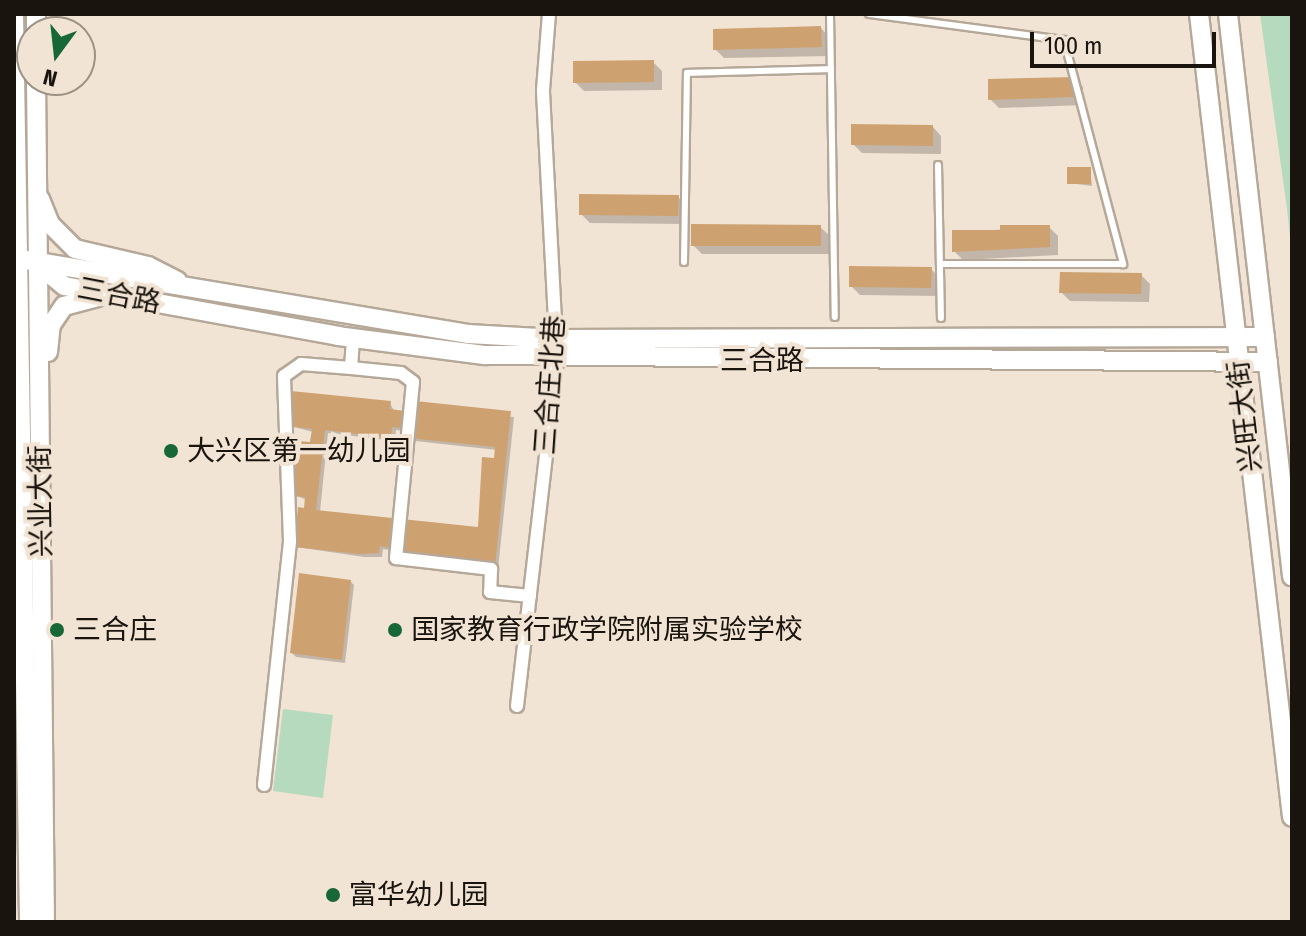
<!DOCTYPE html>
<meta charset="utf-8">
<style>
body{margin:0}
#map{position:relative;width:1306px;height:936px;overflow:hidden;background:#f2e4d4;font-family:"Fira Sans Condensed","Noto Sans SC",sans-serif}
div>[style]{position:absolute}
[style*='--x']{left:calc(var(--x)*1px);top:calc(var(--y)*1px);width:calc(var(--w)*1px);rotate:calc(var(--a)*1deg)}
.green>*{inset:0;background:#b5dabd}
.shadow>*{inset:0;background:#0003}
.building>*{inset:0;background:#cea270}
.roads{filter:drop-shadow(2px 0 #b5a899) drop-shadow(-2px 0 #b5a899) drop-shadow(0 2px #b5a899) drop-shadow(0 -2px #b5a899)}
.lane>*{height:6px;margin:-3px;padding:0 3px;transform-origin:3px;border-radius:3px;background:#fff}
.street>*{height:12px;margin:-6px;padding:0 6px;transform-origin:6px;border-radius:6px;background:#fff}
.secondary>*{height:18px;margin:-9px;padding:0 9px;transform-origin:9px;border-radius:9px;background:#fff}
.dots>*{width:22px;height:22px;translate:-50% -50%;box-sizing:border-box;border:4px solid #f2e4d4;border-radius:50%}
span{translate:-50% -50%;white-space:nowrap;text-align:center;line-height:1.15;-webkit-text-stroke:8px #f2e4d4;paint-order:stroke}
.street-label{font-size:28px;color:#19140e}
.poi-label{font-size:28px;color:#19140e}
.left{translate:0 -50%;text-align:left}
.frame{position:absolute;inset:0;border:16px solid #19140e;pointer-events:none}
.north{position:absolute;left:16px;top:16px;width:80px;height:80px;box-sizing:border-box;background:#f2e4d4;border:2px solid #9b9185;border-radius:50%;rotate:195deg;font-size:22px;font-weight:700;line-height:32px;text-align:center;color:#19140e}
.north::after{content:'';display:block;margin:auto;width:28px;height:36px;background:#176737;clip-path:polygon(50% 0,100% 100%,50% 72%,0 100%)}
.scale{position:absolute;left:1030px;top:32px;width:186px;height:36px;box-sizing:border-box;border:4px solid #19140e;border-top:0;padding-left:10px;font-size:24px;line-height:28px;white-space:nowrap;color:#19140e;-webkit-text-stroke:6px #f2e4d4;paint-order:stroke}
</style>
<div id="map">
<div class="green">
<div style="clip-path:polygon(1260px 14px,1292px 14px,1292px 257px,1287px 209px)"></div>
<div style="clip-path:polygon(283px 709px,333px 715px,323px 798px,273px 791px)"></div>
</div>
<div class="shadow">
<div style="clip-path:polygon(821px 28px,829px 37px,830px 56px,724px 58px,715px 49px)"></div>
<div style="clip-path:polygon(653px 62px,662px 71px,662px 90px,584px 91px,575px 82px)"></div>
<div style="clip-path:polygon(1074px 79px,1083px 87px,1083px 105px,999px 108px,990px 99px)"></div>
<div style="clip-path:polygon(933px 127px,941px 136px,941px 154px,862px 153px,853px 144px)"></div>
<div style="clip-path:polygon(1090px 169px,1092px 186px,1069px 183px)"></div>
<div style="clip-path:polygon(678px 197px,687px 206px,686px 224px,590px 223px,581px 214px)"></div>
<div style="clip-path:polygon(820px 227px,829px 235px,829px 254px,702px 254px,693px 245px)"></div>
<div style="clip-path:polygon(1049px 227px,1058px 236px,1058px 255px,963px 260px,954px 251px,954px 232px)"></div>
<div style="clip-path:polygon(931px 269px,940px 278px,939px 296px,860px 295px,851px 286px)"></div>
<div style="clip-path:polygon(1141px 275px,1150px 284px,1149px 302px,1070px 301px,1061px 292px)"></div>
<div style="clip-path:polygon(evenodd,390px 403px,394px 411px,514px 417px,498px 569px,434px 563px,430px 557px,383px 549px,382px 557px,364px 557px,296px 547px,307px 500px,294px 495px,313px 432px,290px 426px,390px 403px,396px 430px,403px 431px,406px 440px,497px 450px,480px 530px,320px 512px,328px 433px,395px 441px,396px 430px)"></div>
<div style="clip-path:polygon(350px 581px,354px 585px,345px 663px,296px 657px,292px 653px)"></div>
</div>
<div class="building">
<div style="clip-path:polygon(821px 26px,822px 47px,713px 50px,713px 29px)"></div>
<div style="clip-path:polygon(654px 60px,654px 82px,573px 83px,573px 61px)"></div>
<div style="clip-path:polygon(1075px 77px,1075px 97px,988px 100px,988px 79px)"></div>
<div style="clip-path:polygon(851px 124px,933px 125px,933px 146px,851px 145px)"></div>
<div style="clip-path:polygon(1067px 167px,1091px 167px,1091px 184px,1067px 184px)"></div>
<div style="clip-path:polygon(579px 194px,679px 195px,678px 216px,579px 215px)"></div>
<div style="clip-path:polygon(691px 224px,821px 225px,821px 246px,691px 246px)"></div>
<div style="clip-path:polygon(1000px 225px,1050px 225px,1050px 247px,952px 252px,952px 230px,1000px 230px)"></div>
<div style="clip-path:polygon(849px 266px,932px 267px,931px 288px,849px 287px)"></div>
<div style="clip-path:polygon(1060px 272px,1142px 273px,1141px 294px,1059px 293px)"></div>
<div style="clip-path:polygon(evenodd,291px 391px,391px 401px,390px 409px,405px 411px,406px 400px,511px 411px,495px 567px,428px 560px,428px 555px,380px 546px,379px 553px,359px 554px,294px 547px,298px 507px,304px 508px,305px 497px,292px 496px,298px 441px,310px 442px,312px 429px,288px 426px,291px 391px,392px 427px,401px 428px,400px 437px,495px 447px,494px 458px,482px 457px,478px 527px,316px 510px,325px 430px,391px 438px,392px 427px)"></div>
<div style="clip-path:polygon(299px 573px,351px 580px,342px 660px,290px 653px)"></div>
</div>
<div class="roads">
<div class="lane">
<div style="--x:830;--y:14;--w:303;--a:89.1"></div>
<div style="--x:869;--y:14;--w:197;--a:7.6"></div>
<div style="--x:1064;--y:40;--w:232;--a:75.2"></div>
<div style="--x:1123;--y:264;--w:183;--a:180"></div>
<div style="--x:938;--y:165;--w:153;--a:88.9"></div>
<div style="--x:684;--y:262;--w:189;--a:-89.1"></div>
<div style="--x:687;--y:73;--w:144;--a:-1.6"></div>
</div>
<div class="street">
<div style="--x:351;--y:368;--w:50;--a:5.7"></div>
<div style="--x:401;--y:373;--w:15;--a:37"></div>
<div style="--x:413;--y:382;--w:177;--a:95.5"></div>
<div style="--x:396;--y:558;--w:96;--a:6.6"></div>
<div style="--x:491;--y:569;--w:23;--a:92"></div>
<div style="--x:490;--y:592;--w:40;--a:5.7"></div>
<div style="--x:517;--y:706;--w:349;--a:-83.4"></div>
<div style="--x:557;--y:359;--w:269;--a:-93"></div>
<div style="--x:543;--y:90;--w:76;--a:-85.5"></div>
<div style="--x:264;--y:785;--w:245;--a:-83.9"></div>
<div style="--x:290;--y:541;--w:165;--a:-92.1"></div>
<div style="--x:284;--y:376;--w:21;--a:-35"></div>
<div style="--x:301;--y:364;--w:50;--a:4.6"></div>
<div style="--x:351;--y:368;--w:30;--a:-86"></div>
</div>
<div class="secondary">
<div style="--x:14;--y:14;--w:908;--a:89.05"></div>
<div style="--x:36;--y:14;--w:18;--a:90"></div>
<div style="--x:1199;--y:14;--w:808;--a:83.39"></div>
<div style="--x:1228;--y:14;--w:566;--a:83.5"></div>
<div style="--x:36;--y:80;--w:842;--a:89.39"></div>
<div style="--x:40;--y:199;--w:27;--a:68"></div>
<div style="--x:50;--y:224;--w:35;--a:45"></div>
<div style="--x:75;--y:249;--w:75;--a:13.1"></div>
<div style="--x:148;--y:266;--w:33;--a:27"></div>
<div style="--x:14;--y:258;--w:460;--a:9.5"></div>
<div style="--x:468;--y:334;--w:89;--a:3.2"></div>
<div style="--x:557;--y:339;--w:708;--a:-0.16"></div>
<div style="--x:38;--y:264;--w:34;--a:40"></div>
<div style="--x:64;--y:286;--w:279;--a:10.3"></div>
<div style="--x:338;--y:336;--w:148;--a:7.4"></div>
<div style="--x:485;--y:355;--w:783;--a:0.51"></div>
<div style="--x:48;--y:352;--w:27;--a:-84"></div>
<div style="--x:51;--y:325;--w:23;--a:-56"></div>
<div style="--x:64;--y:306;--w:35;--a:-15"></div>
</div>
</div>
<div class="dots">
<div style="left:171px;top:451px;background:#176737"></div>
<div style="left:57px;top:630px;background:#176737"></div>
<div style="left:395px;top:630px;background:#176737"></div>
<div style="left:333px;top:895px;background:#176737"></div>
</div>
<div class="street-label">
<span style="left:119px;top:296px;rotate:11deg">三合路</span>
<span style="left:762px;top:361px">三合路</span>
<span style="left:550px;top:385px;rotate:-86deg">三合庄北巷</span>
<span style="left:1245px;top:416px;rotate:-97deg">兴旺大街</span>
<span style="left:41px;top:501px;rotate:-91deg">兴业大街</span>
</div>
<div class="poi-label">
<span class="left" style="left:187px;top:451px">大兴区第一幼儿园</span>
<span class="left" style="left:73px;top:630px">三合庄</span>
<span class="left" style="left:411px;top:630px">国家教育行政学院附属实验学校</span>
<span class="left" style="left:349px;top:895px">富华幼儿园</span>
</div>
<div class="frame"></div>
<div class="north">N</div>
<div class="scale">100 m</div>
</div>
